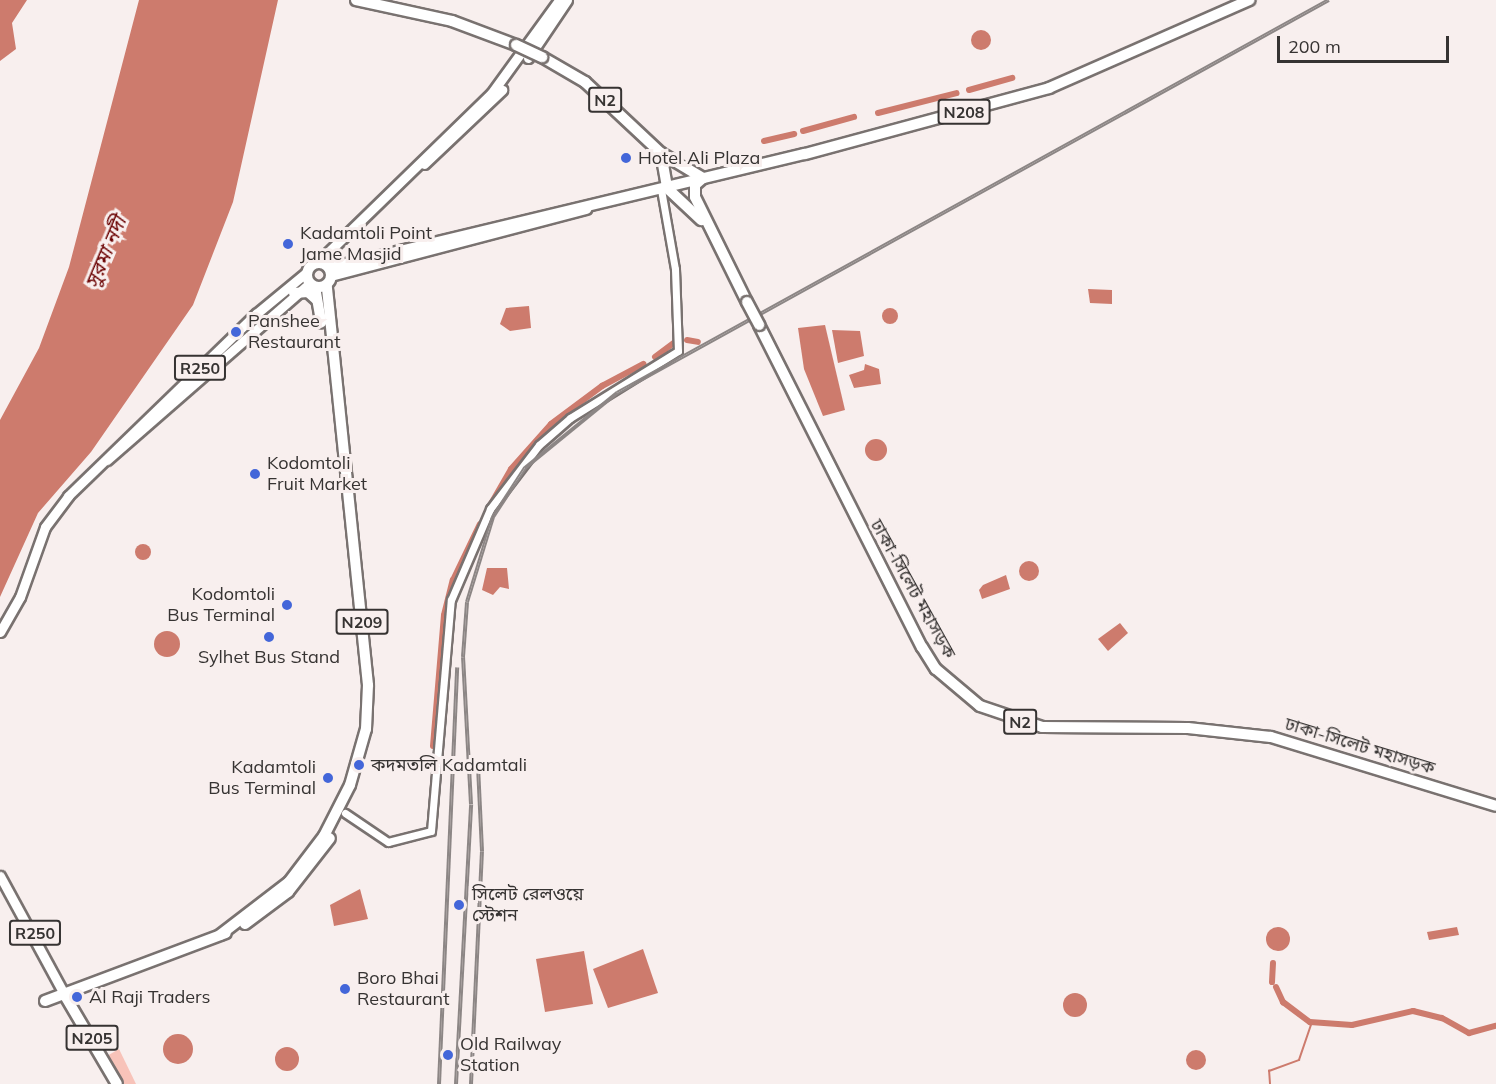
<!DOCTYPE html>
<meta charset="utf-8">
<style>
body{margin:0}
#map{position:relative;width:1496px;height:1084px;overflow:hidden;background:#f8efee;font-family:Mulish,"Noto Sans Bengali",sans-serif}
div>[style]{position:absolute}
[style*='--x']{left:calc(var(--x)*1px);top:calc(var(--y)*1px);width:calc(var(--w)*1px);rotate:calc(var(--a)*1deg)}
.green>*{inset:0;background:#f8c3b9}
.water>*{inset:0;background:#cd7b6d}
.round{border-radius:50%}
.stream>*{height:1.5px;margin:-0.75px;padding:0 0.75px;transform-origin:0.75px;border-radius:0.75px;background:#cd7b6d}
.canal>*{height:6px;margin:-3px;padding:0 3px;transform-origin:3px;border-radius:3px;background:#cd7b6d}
.roads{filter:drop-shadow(2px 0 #797270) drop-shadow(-2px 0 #797270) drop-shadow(0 2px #797270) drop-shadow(0 -2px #797270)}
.minor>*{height:7px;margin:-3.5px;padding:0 3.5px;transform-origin:3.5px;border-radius:3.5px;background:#fff}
.major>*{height:9px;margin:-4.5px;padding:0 4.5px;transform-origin:4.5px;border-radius:4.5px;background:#fff}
.highway>*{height:10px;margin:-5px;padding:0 5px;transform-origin:5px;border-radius:5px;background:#fff}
.highway>.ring{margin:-5px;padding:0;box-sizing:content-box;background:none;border:10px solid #fff;border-radius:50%}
.rail>*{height:4px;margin-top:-2px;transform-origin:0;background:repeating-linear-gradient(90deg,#f8efee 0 4.5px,#8c8685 0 9px);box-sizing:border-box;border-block:2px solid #8c8685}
.bridges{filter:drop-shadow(2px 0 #797270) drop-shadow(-2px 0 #797270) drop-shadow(0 2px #797270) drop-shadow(0 -2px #797270)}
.highway-bridge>*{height:10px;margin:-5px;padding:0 5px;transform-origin:5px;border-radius:5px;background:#fff}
.dots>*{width:16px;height:16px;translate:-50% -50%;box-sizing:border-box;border:3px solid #f8efee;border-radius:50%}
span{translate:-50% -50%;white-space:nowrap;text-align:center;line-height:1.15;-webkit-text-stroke:6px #f8efee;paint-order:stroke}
.shield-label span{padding:2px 4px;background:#f8efee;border:2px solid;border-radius:4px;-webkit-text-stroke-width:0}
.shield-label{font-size:16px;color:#363332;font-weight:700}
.poi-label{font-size:18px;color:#363332}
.left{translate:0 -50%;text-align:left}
.right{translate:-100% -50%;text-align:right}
.street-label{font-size:18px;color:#363332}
.water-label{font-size:20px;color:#6a0000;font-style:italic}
.scale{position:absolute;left:1277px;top:36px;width:172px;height:27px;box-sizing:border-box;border:3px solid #363332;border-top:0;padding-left:8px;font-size:18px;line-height:21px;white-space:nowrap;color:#363332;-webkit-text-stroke:4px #f8efee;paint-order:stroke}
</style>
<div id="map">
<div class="green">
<div style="clip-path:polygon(119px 1049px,136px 1084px,121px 1084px,107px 1056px)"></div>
</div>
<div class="water">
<div style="clip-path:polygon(0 0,27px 0,12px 23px,16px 49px,0 61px)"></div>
<div style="clip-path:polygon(139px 0,278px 0,233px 202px,193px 305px,91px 452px,38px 513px,0 597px,0 420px,39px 348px,69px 267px)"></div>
<div class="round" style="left:971px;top:30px;width:20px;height:20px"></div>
<div style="clip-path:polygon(1088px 289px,1112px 290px,1112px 304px,1090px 303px)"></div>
<div style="clip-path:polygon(529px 306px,531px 328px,510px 331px,500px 324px,506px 308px)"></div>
<div class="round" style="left:882px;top:308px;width:16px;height:16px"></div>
<div style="clip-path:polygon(825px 325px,845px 410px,823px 416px,804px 369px,798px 328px)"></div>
<div style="clip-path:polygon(832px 330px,860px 331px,864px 356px,838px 363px)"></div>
<div style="clip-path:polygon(865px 364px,879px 369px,881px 384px,854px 388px,849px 375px,864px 370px)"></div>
<div class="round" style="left:865px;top:439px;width:22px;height:22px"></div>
<div class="round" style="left:135px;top:544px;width:16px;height:16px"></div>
<div class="round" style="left:1019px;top:561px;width:20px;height:20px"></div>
<div style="clip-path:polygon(487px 568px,507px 568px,509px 589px,500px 587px,493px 595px,482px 590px)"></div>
<div style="clip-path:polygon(1006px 575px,1010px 589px,982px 599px,979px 590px,983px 585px)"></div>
<div style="clip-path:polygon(1120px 623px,1128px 633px,1108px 651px,1098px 639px)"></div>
<div class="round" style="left:154px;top:631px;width:26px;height:26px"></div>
<div style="clip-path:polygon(360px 889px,368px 919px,334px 926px,330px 905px)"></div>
<div style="clip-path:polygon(1457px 927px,1459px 935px,1429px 940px,1427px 932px)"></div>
<div class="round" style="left:1266px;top:927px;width:24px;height:24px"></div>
<div style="clip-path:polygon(643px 949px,658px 993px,608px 1008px,593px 969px)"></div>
<div style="clip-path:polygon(584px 951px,593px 1004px,545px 1012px,536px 959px)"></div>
<div class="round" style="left:1063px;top:993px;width:24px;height:24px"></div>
<div class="round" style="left:163px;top:1034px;width:30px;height:30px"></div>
<div class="round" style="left:275px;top:1047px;width:24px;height:24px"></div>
<div class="round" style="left:1186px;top:1050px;width:20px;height:20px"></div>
</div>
<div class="stream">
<div style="--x:1270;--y:1084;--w:13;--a:-94"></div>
<div style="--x:1269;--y:1071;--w:32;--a:-20"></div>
<div style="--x:1299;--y:1060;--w:40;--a:-71.1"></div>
</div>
<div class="canal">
<div style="--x:969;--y:90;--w:45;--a:-15.6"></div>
<div style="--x:878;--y:113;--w:81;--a:-14.2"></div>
<div style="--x:803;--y:131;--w:53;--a:-15.4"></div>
<div style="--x:764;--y:141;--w:31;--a:-13"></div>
<div style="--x:687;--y:340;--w:11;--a:10"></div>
<div style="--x:655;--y:357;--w:26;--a:-37"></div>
<div style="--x:488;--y:509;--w:46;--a:-60.1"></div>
<div style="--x:511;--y:469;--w:60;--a:-48.4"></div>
<div style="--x:551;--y:424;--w:64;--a:-36.7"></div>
<div style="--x:602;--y:386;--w:47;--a:-28.2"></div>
<div style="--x:433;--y:746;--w:131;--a:-85.2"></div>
<div style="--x:444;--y:615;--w:36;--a:-76"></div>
<div style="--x:453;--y:580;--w:62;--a:-64.3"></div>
<div style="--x:1272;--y:982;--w:19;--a:-87"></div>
<div style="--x:1276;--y:987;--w:17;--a:65"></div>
<div style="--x:1283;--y:1002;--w:34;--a:37"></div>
<div style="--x:1310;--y:1022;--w:42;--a:4.1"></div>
<div style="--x:1352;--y:1025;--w:63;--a:-12.9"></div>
<div style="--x:1413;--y:1011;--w:30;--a:14"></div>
<div style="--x:1442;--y:1018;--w:31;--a:29"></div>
<div style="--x:1469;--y:1033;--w:28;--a:-15"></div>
</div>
<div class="roads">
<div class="minor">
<div style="--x:345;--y:813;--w:52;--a:34"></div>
<div style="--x:388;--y:842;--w:44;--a:-14.3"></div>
<div style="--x:431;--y:831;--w:232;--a:-85.1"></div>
<div style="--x:451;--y:600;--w:99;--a:-66.8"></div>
<div style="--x:490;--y:509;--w:81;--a:-52.6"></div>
<div style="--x:539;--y:445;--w:41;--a:-41.1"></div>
<div style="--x:570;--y:418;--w:127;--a:-31.8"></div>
<div style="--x:678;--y:351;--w:82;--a:-92.1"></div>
<div style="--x:675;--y:269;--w:80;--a:-100"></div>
</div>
<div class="major">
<div style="--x:528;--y:58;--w:70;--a:-56.1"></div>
<div style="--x:424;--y:164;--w:108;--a:-43.5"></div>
<div style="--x:317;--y:263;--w:243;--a:-44.2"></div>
<div style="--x:491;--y:94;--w:116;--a:-54.1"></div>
<div style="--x:107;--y:460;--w:269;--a:-41.1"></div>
<div style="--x:0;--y:632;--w:40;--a:-60.3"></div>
<div style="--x:20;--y:597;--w:74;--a:-70.3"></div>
<div style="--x:45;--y:527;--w:39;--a:-53"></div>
<div style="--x:68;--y:496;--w:262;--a:-44.1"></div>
<div style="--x:256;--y:314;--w:66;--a:-39.5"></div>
<div style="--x:0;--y:876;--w:134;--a:61.5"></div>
</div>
<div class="highway">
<div style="--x:356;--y:0;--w:98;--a:12.3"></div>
<div style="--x:452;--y:21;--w:68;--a:20.6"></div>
<div style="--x:542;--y:57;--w:50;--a:30.2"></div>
<div style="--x:585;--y:82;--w:104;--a:43.1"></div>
<div style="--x:661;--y:153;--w:49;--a:30.8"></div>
<div style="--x:703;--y:178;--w:11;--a:139"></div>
<div style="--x:695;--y:185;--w:12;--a:90"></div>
<div style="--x:695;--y:197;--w:117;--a:63.7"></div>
<div style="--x:661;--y:153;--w:36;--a:80"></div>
<div style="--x:667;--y:188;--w:47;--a:43.3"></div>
<div class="ring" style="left:307px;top:263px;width:14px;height:14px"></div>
<div style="--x:329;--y:268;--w:489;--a:-13.5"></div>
<div style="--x:805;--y:154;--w:253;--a:-15.1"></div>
<div style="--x:1049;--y:88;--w:219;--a:-23.7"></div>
<div style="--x:331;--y:276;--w:264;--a:-14.7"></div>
<div style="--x:315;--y:287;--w:36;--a:80"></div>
<div style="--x:294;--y:293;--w:14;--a:-4"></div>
<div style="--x:308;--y:292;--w:12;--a:42"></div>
<div style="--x:759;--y:325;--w:361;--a:63.2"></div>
<div style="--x:922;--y:647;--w:26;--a:58"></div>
<div style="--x:936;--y:669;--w:57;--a:40.1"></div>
<div style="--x:980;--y:706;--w:65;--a:18.7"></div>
<div style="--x:1042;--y:727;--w:146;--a:0.4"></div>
<div style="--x:1188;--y:728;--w:83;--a:6.2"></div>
<div style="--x:1271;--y:737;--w:235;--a:17"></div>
<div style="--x:245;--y:924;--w:54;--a:-36.7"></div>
<div style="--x:288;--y:892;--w:68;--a:-52.1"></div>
<div style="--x:220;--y:935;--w:87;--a:-37.5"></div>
<div style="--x:289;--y:882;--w:58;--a:-52.7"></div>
<div style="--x:324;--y:836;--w:57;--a:-63"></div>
<div style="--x:350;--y:785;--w:58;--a:-74.1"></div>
<div style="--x:366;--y:729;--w:44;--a:-87.4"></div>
<div style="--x:368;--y:685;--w:402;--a:-95.9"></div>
<div style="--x:64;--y:994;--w:104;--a:59.5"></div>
<div style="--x:45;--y:1001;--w:193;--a:-20.6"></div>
</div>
</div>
<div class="rail">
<div style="--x:439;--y:1084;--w:417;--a:-87.5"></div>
<div style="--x:456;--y:1084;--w:280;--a:-86.9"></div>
<div style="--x:471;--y:804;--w:147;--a:-93.1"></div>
<div style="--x:463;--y:657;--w:55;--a:-85.8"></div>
<div style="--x:467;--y:602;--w:89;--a:-73"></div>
<div style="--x:493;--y:517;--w:59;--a:-56.9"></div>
<div style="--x:525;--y:468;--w:119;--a:-39.2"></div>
<div style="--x:617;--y:393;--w:813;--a:-28.9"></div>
<div style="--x:471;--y:1084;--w:233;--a:-87.3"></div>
<div style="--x:482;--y:851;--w:85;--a:-92.7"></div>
</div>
<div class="bridges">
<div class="highway-bridge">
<div style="--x:516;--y:45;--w:29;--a:25"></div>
<div style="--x:747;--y:302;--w:26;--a:62"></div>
</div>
</div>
<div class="dots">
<div style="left:626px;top:158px;background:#4366d9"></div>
<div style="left:288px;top:244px;background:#4366d9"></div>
<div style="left:236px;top:332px;background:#4366d9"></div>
<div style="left:255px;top:474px;background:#4366d9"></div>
<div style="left:287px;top:605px;background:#4366d9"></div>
<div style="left:269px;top:637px;background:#4366d9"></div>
<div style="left:359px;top:765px;background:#4366d9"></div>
<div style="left:328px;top:778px;background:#4366d9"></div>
<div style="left:459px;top:905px;background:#4366d9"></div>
<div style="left:345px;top:989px;background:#4366d9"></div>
<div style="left:77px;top:997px;background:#4366d9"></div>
<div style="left:448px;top:1055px;background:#4366d9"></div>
</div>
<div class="shield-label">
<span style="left:605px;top:100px">N2</span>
<span style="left:964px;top:112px">N208</span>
<span style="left:200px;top:368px">R250</span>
<span style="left:362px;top:622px">N209</span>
<span style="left:1020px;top:722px">N2</span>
<span style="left:35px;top:933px">R250</span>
<span style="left:92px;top:1038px">N205</span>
</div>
<div class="poi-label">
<span class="left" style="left:638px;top:158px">Hotel Ali Plaza</span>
<span class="left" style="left:300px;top:244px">Kadamtoli Point<br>Jame Masjid</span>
<span class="left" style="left:248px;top:332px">Panshee<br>Restaurant</span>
<span class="left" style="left:267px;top:474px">Kodomtoli<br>Fruit Market</span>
<span class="right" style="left:275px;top:605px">Kodomtoli<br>Bus Terminal</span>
<span style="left:269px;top:657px">Sylhet Bus Stand</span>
<span class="left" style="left:371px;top:765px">কদমতলি Kadamtali</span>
<span class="right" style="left:316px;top:778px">Kadamtoli<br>Bus Terminal</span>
<span class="left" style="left:472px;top:905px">সিলেট রেলওয়ে<br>স্টেশন</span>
<span class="left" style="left:357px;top:989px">Boro Bhai<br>Restaurant</span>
<span class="left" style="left:89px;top:997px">Al Raji Traders</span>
<span class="left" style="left:460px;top:1055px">Old Railway<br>Station</span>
</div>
<div class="street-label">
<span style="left:913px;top:589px;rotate:61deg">ঢাকা-সিলেট মহাসড়ক</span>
<span style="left:1360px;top:746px;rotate:17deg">ঢাকা-সিলেট মহাসড়ক</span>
</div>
<div class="water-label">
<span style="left:105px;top:252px;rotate:-67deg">সুরমা নদী</span>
</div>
<div class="scale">200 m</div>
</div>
